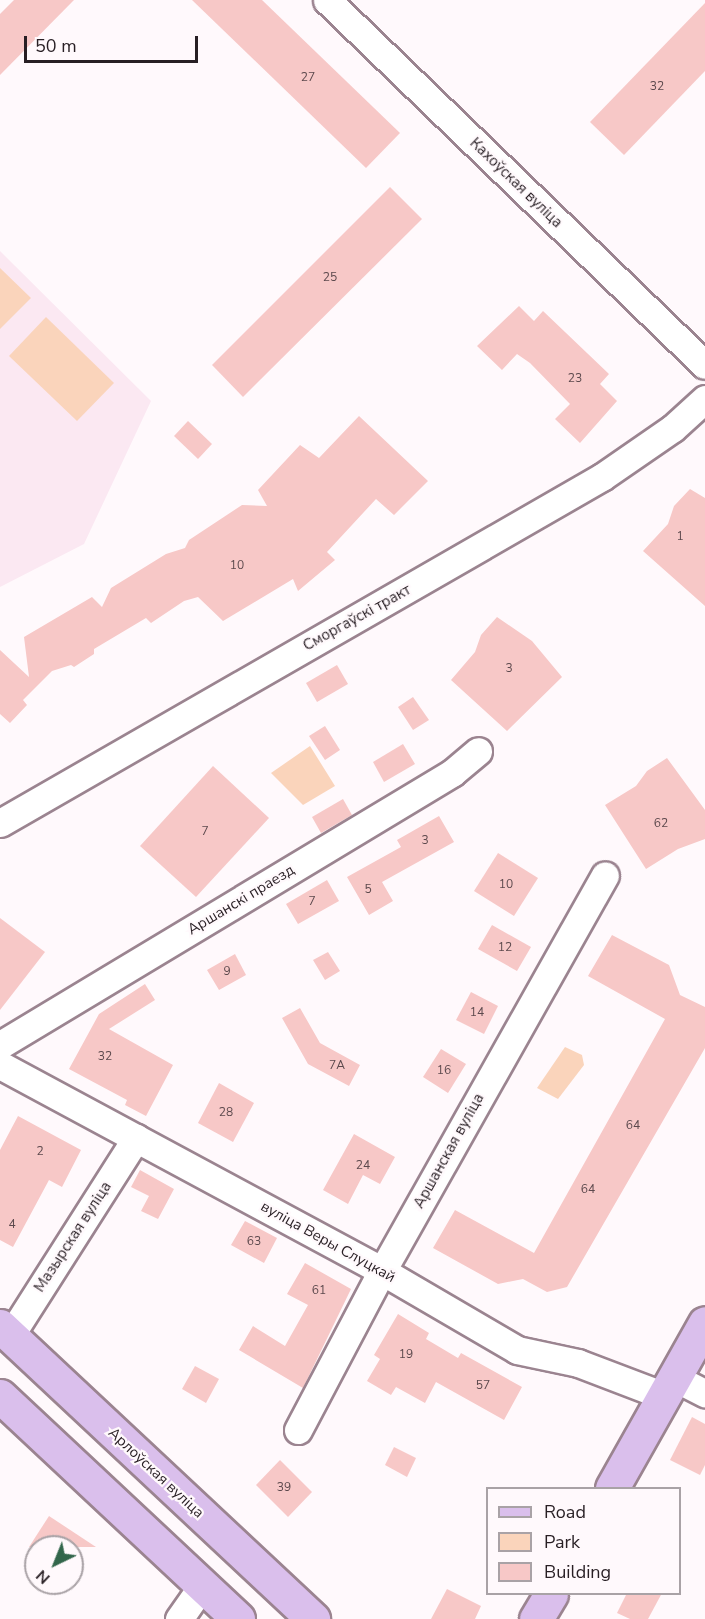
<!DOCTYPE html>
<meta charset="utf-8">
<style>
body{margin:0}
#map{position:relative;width:705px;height:1619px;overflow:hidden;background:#fff9fc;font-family:"Nunito Sans",sans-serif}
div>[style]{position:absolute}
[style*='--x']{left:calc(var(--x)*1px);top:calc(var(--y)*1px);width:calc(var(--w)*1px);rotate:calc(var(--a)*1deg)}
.built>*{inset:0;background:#fbe8f2}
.green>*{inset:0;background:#fad4bb}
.building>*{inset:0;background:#f7c8c7}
.roads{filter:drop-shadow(2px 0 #9b8490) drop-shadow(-2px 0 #9b8490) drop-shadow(0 2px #9b8490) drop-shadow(0 -2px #9b8490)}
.minor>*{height:27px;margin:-13.5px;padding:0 13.5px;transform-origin:13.5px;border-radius:13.5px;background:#fff}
.major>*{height:33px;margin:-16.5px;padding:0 16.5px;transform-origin:16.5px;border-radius:16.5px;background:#dabfec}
span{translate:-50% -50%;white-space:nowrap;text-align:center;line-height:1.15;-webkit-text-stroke:4.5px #fff9fc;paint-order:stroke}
.number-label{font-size:12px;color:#5c494d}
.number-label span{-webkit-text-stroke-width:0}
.street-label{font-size:15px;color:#281f24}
.legend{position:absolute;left:486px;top:1487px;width:195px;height:108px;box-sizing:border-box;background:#fff9fc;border:2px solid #a9a2a6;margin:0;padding:8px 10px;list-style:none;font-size:18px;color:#281f24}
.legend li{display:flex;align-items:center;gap:12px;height:30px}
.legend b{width:30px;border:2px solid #a9a2a6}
.north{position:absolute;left:24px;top:1535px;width:60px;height:60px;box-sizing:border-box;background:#fff9fc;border:2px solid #a9a2a6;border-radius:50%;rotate:223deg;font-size:16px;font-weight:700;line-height:24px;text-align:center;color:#281f24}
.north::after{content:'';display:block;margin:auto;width:21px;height:27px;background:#32664b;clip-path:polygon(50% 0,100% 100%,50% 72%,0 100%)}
.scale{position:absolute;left:24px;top:36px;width:174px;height:27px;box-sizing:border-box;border:3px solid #281f24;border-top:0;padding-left:8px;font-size:18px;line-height:21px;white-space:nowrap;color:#281f24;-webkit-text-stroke:4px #fff9fc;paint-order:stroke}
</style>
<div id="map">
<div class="built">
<div style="clip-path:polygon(0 251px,151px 401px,84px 544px,0 587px)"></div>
</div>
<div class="green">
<div style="clip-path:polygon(0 268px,31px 298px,0 329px)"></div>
<div style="clip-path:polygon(46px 317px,114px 383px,77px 421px,9px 356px)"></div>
<div style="clip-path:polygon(310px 746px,335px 786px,303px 805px,271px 773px)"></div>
<div style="clip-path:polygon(565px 1047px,582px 1055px,584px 1065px,558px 1099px,537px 1088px)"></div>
</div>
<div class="building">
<div style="clip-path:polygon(14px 0,74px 0,0 75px,0 14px)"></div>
<div style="clip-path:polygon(192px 0,262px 0,400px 133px,366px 168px)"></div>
<div style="clip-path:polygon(705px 3px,705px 71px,624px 155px,590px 122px)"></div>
<div style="clip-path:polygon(390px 187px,422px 219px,243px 397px,212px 365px)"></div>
<div style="clip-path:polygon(519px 306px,534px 321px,543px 311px,609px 374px,600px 384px,617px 401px,580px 443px,555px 419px,570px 404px,530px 363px,517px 354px,502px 370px,477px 346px)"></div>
<div style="clip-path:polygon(359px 416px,428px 481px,394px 515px,376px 499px,327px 552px,335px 560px,298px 591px,293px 579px,223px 621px,198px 597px,184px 601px,151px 623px,146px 618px,94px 649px,94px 654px,74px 667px,71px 665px,52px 671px,23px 700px,27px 705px,10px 723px,0 714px,0 650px,29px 677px,24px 637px,92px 597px,102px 607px,111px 588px,166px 554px,185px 548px,189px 540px,242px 505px,267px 506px,258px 490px,300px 445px,319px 458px)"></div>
<div style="clip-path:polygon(188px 421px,212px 444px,198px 459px,174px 436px)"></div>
<div style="clip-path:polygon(690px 489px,705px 498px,705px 606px,643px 551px,668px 524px,674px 506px)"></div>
<div style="clip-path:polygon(497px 617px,532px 641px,562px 677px,507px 731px,451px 680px,475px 652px,481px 635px)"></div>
<div style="clip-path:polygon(337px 665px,348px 684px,317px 702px,306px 683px)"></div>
<div style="clip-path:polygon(413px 697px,429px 720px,413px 730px,398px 707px)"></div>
<div style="clip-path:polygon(325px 726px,340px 750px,325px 760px,309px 736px)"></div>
<div style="clip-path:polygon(403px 744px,415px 764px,384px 782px,373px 762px)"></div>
<div style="clip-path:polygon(667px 758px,705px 810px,705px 839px,678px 849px,646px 869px,605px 805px,636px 786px,647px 771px)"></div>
<div style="clip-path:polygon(213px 766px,269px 818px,196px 897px,140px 846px)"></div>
<div style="clip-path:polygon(343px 799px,352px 815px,321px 833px,312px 817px)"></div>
<div style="clip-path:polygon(439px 816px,454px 842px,382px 882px,393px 901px,369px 915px,347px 877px,401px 847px,397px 840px)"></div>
<div style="clip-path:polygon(498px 853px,538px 878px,514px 916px,474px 891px)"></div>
<div style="clip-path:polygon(327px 880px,339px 901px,298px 924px,286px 904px)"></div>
<div style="clip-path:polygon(0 918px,45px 952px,0 1010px)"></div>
<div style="clip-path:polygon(492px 925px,531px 947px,517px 971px,478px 949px)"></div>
<div style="clip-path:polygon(612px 935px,669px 965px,680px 995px,705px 1007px,705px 1048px,567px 1287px,547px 1292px,523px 1279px,498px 1284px,433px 1248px,455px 1210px,534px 1253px,665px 1019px,588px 976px)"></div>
<div style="clip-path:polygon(328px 952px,340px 971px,325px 980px,313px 960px)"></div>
<div style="clip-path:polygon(235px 954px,246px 975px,219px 990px,207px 970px)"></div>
<div style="clip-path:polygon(145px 984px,155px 1000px,109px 1029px,173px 1065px,146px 1116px,125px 1105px,127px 1100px,69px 1069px,99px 1014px)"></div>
<div style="clip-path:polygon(471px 992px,498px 1006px,484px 1034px,456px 1020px)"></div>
<div style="clip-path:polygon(300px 1008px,320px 1043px,360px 1065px,349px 1086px,308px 1064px,282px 1018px)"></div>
<div style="clip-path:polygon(441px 1049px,466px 1064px,448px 1093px,423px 1077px)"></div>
<div style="clip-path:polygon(219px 1083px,254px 1103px,233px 1142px,198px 1123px)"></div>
<div style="clip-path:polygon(18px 1116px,81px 1150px,62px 1187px,49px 1180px,13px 1247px,0 1240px,0 1150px)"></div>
<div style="clip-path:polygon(354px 1134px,395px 1157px,380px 1184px,363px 1175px,348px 1204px,323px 1190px)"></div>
<div style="clip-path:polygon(140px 1170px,174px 1189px,158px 1219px,141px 1211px,149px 1196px,131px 1187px)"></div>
<div style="clip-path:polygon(245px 1221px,277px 1238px,264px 1263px,231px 1245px)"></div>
<div style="clip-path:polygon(305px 1263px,351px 1289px,303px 1388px,239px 1350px,253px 1326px,285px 1346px,308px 1305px,287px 1294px)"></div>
<div style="clip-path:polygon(398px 1314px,429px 1333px,426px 1339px,458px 1358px,461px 1353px,522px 1387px,504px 1420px,436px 1382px,425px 1403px,396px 1387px,391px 1395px,367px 1381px,380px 1359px,374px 1355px)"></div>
<div style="clip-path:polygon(195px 1366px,219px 1379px,206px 1403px,182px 1389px)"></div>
<div style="clip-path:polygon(692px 1417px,705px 1424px,705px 1465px,700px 1475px,670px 1460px)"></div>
<div style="clip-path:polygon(394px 1447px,416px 1458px,407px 1477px,385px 1465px)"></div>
<div style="clip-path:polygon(280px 1460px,312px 1492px,288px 1517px,256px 1485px)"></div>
<div style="clip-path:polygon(49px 1516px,96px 1547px,29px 1547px)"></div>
<div style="clip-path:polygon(447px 1589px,481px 1606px,475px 1619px,431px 1619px)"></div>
<div style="clip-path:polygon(627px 1593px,662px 1593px,648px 1619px,630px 1619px,617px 1613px)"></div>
</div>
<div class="roads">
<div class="minor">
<div style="--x:327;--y:0;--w:525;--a:44"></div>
<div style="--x:0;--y:823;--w:694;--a:-29.89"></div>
<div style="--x:602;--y:477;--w:86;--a:-34.6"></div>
<div style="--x:673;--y:428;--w:43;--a:-42.2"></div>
<div style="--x:0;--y:1045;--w:528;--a:-31.04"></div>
<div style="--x:452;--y:773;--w:34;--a:-40"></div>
<div style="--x:0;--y:1065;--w:434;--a:28.3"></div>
<div style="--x:382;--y:1271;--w:156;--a:30.3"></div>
<div style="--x:517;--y:1350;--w:62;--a:12"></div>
<div style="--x:578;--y:1363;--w:93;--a:20.8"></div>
<div style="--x:10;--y:1336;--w:235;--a:-57.5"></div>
<div style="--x:675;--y:1378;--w:34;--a:27"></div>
<div style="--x:298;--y:1430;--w:180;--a:-62.2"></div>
<div style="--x:382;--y:1271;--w:454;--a:-60.6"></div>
<div style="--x:179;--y:1619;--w:38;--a:-55"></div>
</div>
<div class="major">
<div style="--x:0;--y:1326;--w:429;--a:43.1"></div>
<div style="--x:0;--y:1396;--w:326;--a:43.1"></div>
<div style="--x:612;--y:1488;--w:189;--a:-60.6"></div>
<div style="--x:536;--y:1619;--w:29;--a:-59"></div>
</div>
</div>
<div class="number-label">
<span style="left:308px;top:78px">27</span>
<span style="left:657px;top:87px">32</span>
<span style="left:330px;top:278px">25</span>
<span style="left:575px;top:379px">23</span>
<span style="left:680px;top:537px">1</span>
<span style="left:237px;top:566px">10</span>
<span style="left:509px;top:669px">3</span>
<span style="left:661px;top:824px">62</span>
<span style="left:205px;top:832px">7</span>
<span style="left:425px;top:841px">3</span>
<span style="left:506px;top:885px">10</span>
<span style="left:368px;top:890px">5</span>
<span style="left:312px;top:902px">7</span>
<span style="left:505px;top:948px">12</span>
<span style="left:227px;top:972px">9</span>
<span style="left:477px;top:1013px">14</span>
<span style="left:105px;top:1057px">32</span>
<span style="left:337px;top:1066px">7А</span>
<span style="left:444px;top:1071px">16</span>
<span style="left:226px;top:1113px">28</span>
<span style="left:633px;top:1126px">64</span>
<span style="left:40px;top:1152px">2</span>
<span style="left:363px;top:1166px">24</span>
<span style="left:588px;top:1190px">64</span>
<span style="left:12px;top:1225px">4</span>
<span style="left:254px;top:1242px">63</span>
<span style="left:319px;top:1291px">61</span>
<span style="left:406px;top:1355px">19</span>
<span style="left:483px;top:1386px">57</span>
<span style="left:284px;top:1488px">39</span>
</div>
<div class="street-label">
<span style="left:516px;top:183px;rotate:44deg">Кахоўская вуліца</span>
<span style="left:357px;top:618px;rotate:-29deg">Сморгаўскі тракт</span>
<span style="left:241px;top:900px;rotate:-31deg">Аршанскі праезд</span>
<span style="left:449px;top:1151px;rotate:-61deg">Аршанская вуліца</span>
<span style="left:73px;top:1237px;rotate:-57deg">Мазырская вуліца</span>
<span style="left:328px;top:1242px;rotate:29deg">вуліца Веры Слуцкай</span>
<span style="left:156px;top:1473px;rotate:43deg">Арлоўская вуліца</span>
</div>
<ul class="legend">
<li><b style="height:8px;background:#dabfec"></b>Road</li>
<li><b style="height:16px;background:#fad4bb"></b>Park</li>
<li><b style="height:16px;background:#f7c8c7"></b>Building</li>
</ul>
<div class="north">N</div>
<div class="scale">50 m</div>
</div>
